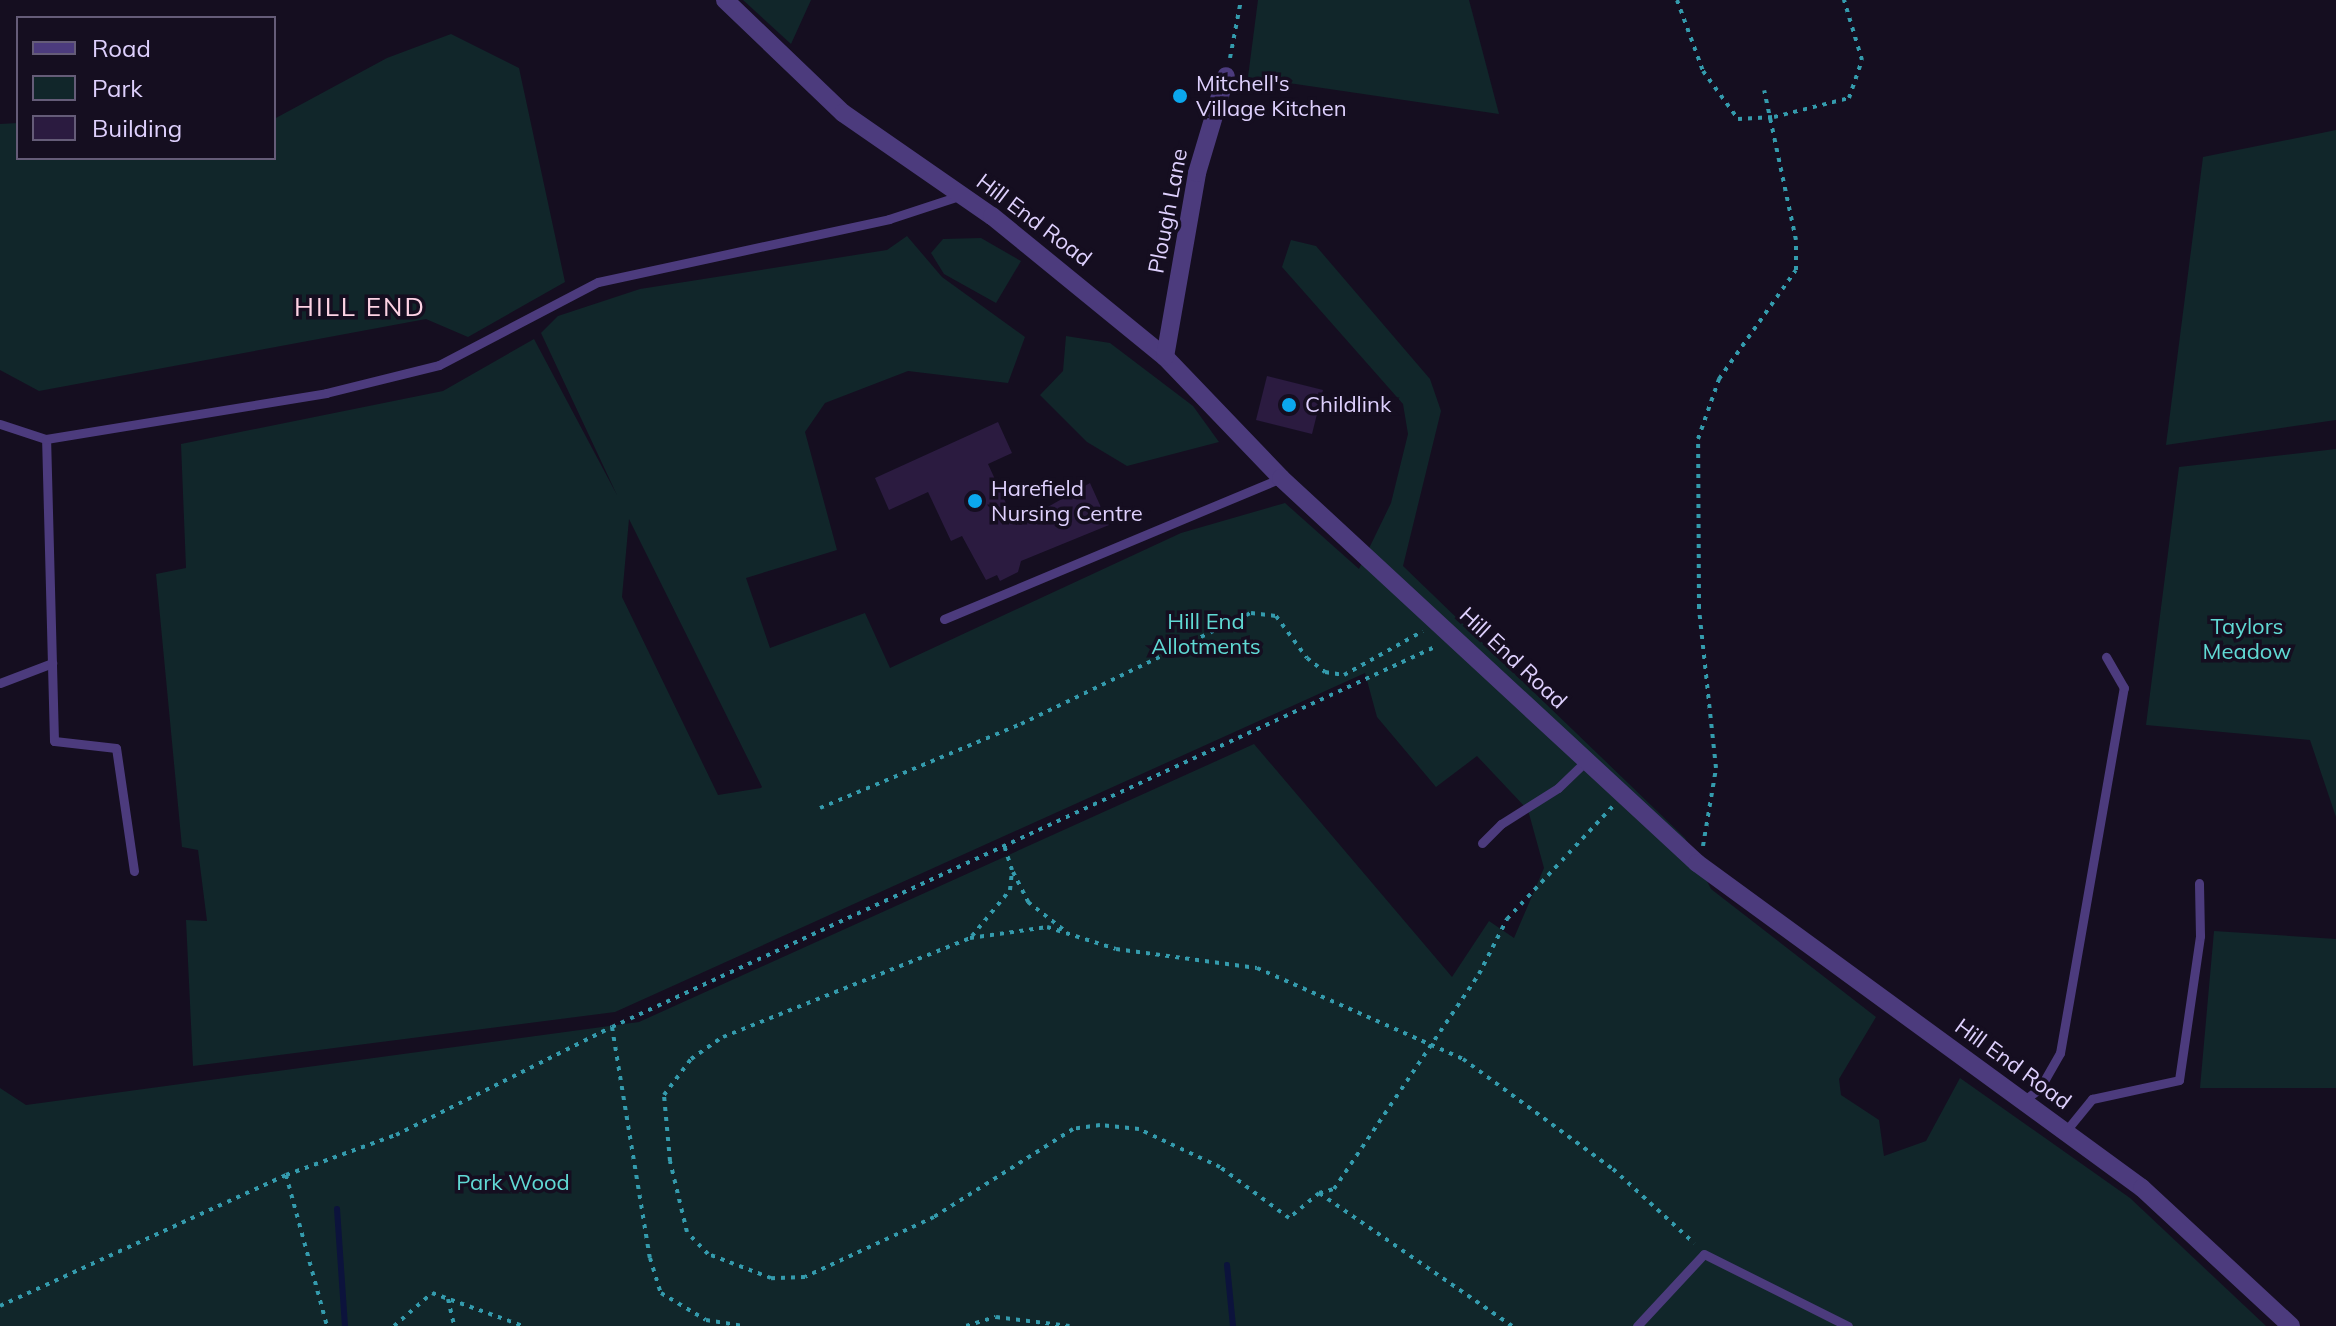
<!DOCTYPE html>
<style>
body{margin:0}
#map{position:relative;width:2336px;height:1326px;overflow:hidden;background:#150e20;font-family:Mulish,sans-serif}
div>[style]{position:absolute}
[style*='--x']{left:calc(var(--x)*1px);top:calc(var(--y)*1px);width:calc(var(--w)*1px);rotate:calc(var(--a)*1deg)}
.green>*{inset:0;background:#11262a}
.stream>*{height:6px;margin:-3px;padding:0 3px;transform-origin:3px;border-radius:3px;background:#0c133c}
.building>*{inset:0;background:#2b1b40}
.path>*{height:4px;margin-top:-2px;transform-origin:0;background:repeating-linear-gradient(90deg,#349bad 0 4px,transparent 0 10px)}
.lane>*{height:9px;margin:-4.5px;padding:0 4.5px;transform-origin:4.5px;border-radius:4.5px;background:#4c3b7d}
.street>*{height:18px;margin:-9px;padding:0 9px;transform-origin:9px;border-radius:9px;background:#4c3b7d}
.dots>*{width:22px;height:22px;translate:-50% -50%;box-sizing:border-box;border:4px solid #150e20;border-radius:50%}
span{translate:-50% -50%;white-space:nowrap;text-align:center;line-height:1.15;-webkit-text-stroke:7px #150e20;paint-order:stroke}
.poi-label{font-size:22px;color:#ded0fd}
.left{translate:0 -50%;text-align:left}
.street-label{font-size:22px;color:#ded0fd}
.park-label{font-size:22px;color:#60d9d4}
.quarter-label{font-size:26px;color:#fdd2e4;letter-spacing:2px}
.legend{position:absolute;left:16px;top:16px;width:260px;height:144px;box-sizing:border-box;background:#150e20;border:2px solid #655c78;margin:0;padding:10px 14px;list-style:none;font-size:24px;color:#ded0fd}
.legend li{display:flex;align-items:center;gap:16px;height:40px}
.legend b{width:40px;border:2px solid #655c78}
</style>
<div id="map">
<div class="green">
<div style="clip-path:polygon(743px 0,811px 0,791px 44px)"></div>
<div style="clip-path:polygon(1258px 0,1469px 0,1499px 114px,1248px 77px)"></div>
<div style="clip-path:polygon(451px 34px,519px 68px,565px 282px,468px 337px,426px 319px,39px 391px,0 370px,0 124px,18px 123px,18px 158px,274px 158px,274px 119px,387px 58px)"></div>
<div style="clip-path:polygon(2336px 130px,2336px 420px,2166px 445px,2203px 157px)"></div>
<div style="clip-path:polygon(evenodd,907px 236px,942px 277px,1025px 337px,1008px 383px,908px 371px,825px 403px,805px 432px,837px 550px,746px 578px,770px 648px,865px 613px,890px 668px,1181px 533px,1285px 503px,1359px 569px,1391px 503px,1408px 434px,1403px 404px,1282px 267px,1291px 240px,1316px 246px,1430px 379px,1441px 411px,1403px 566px,1685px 838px,1711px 889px,1876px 1017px,1839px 1079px,1841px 1095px,1879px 1120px,1884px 1156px,1926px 1141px,1960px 1078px,2130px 1198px,2266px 1326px,0 1326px,0 1088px,26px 1105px,639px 1022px,1254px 744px,1452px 977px,1489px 921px,1514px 938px,1544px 868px,1528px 810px,1477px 756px,1436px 787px,1377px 717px,1365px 673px,615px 1012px,193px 1066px,186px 920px,207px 921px,198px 850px,182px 847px,156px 574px,186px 568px,181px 444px,443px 391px,534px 339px,617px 495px,541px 333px,558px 316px,640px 289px,887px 250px,907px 236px,629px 519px,762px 787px,761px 788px,718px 795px,622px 597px,629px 519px)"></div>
<div style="clip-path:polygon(981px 238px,1021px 261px,996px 303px,944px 274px,931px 253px,943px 239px)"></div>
<div style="clip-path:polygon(1066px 336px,1110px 343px,1193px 406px,1219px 442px,1127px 466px,1087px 442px,1040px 395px,1063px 371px)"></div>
<div style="clip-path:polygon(2336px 449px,2336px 817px,2310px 740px,2146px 725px,2179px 467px)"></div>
<div style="clip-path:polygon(2214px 931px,2336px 939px,2336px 1088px,2200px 1088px)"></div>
</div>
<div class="stream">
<div style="--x:337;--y:1209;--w:117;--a:86.1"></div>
<div style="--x:1227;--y:1265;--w:61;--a:84.4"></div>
</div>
<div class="building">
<div style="clip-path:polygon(1267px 376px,1323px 390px,1312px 434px,1256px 420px)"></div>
<div style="clip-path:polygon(998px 422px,1012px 453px,988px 464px,1016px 525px,1090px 483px,1109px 525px,1021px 561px,1018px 572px,1000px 581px,997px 575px,986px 580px,962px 536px,951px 541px,928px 492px,889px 510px,875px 478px)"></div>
</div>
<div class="path">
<div style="--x:1677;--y:0;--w:76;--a:69.9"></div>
<div style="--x:1703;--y:71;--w:59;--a:53.9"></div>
<div style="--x:1738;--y:119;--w:36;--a:-3"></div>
<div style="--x:1774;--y:117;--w:77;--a:-14.2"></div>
<div style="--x:1849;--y:98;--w:40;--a:-71.1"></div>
<div style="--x:1862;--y:60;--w:63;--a:-106.7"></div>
<div style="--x:1230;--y:58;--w:59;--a:-79.3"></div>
<div style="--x:820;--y:808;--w:218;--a:-22.7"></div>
<div style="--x:1021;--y:724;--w:255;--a:-25.8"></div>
<div style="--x:1251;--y:613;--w:25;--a:7"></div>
<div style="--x:1276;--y:616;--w:52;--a:53.6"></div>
<div style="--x:1307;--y:658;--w:23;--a:38"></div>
<div style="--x:1325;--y:672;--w:19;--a:9"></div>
<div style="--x:1344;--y:675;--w:90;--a:-29.1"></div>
<div style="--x:1703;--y:846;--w:79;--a:-80.5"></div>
<div style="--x:1716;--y:768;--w:161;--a:-96.1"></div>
<div style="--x:1699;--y:608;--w:169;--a:-90.3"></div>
<div style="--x:1698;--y:439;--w:64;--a:-70.7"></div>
<div style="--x:1719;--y:379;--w:133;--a:-54.8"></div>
<div style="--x:1796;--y:270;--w:30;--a:-90"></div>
<div style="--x:1796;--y:240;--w:153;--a:-102"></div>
<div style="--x:1013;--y:872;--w:34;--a:63"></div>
<div style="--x:1028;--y:902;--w:46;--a:37.9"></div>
<div style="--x:972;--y:936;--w:60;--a:-50.4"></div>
<div style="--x:1010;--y:890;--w:20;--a:-84"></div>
<div style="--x:1012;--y:870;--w:25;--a:-108"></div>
<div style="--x:612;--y:1027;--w:234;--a:80.7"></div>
<div style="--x:650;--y:1258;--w:37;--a:73"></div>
<div style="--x:661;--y:1293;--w:52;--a:31"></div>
<div style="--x:706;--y:1320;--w:36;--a:9"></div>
<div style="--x:286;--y:1175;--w:156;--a:74.8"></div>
<div style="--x:1319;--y:1193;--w:16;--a:-15"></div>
<div style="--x:1334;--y:1189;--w:259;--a:-56"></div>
<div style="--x:1479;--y:974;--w:62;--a:-63"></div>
<div style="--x:1507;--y:919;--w:154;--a:-46.8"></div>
<div style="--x:448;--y:1299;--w:28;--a:77"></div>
<div style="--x:0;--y:1306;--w:315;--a:-24.6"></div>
<div style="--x:286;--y:1175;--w:117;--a:-20"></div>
<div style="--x:396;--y:1135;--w:241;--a:-26.6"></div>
<div style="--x:612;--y:1027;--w:909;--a:-24.79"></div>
<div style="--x:394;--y:1326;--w:50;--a:-41"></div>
<div style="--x:432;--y:1293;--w:97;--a:19.9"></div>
<div style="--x:966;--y:1326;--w:31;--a:-17"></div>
<div style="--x:996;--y:1317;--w:74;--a:7"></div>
<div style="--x:1512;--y:1326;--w:234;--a:-145.4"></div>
<div style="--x:1319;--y:1193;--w:39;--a:140"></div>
<div style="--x:1289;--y:1218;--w:86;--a:-143.5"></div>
<div style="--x:1220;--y:1167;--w:89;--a:-154.9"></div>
<div style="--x:1139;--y:1129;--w:39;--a:-174"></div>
<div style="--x:1100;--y:1125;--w:27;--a:172"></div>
<div style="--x:1073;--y:1129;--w:165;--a:147.7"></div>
<div style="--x:934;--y:1217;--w:142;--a:155.1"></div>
<div style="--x:805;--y:1277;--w:34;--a:178"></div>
<div style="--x:771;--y:1278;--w:67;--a:-159.1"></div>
<div style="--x:708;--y:1254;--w:30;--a:-134"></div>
<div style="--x:687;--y:1232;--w:73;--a:-103.5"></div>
<div style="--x:670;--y:1161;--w:66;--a:-95.2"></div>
<div style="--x:664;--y:1095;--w:45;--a:-53.1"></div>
<div style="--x:691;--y:1059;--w:39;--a:-35"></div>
<div style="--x:723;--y:1037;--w:266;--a:-21.8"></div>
<div style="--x:970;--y:938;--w:78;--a:-8.1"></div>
<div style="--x:1047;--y:927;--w:72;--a:17.7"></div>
<div style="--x:1116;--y:949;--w:142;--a:7.7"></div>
<div style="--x:1257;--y:968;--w:225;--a:23.8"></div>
<div style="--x:1463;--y:1059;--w:186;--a:36.3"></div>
<div style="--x:1613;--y:1169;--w:110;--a:42.4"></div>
</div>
<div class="lane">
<div style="--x:0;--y:424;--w:48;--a:18.1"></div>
<div style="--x:944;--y:619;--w:365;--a:-22.7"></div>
<div style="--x:0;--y:683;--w:56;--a:-21"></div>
<div style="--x:1482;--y:843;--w:27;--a:-45"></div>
<div style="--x:1501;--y:824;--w:67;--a:-32.3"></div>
<div style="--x:1558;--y:788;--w:40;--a:-44"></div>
<div style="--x:134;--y:871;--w:124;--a:-98.3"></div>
<div style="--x:116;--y:748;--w:62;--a:-173.6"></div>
<div style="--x:54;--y:741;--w:302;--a:-91.5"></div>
<div style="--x:46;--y:439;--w:284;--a:-9.3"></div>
<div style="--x:326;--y:393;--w:116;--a:-13.9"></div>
<div style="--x:439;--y:365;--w:179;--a:-27.6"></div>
<div style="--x:598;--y:282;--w:298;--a:-12.2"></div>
<div style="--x:889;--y:219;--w:77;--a:-18.2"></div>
<div style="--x:2023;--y:1101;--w:21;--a:-37"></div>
<div style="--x:2040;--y:1088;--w:40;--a:-60.3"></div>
<div style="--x:2060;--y:1053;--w:371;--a:-80.1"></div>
<div style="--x:2124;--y:688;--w:36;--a:-120"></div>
<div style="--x:2065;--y:1132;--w:43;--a:-50.7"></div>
<div style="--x:2092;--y:1099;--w:89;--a:-12.3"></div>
<div style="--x:2179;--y:1080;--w:146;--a:-81.7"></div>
<div style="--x:2200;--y:936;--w:53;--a:-91.1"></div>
<div style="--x:1637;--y:1326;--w:98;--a:-47.1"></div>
<div style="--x:1704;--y:1254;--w:161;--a:26.6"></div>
</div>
<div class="street">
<div style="--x:725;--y:0;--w:163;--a:43.8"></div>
<div style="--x:843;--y:113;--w:181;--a:34.7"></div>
<div style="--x:992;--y:216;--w:223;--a:39.2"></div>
<div style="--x:1165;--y:357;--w:168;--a:46.2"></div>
<div style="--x:1281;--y:478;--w:567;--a:42.78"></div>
<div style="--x:1697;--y:863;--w:551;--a:36.14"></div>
<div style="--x:2142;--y:1188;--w:203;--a:42.8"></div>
<div style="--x:1165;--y:357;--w:187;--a:-80.1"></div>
<div style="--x:1197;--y:173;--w:101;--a:-73.4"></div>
</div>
<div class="dots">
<div style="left:1180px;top:96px;background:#0ba7ed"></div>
<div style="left:1289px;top:405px;background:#0ba7ed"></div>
<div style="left:975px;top:501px;background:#0ba7ed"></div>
</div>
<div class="poi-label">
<span class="left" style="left:1196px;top:96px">Mitchell's<br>Village Kitchen</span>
<span class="left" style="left:1305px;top:405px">Childlink</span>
<span class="left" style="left:991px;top:501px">Harefield<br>Nursing Centre</span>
</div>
<div class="street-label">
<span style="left:1168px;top:211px;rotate:-79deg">Plough Lane</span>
<span style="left:1034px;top:220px;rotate:37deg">Hill End Road</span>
<span style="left:1513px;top:658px;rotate:43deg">Hill End Road</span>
<span style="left:2013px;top:1064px;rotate:36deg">Hill End Road</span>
</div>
<div class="park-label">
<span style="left:1206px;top:634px">Hill End<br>Allotments</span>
<span style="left:2247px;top:639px">Taylors<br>Meadow</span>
<span style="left:513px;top:1183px">Park Wood</span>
</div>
<div class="quarter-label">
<span style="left:360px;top:307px">HILL END</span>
</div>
<ul class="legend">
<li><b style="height:10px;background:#4c3b7d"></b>Road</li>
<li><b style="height:22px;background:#11262a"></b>Park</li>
<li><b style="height:22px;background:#2b1b40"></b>Building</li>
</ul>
</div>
